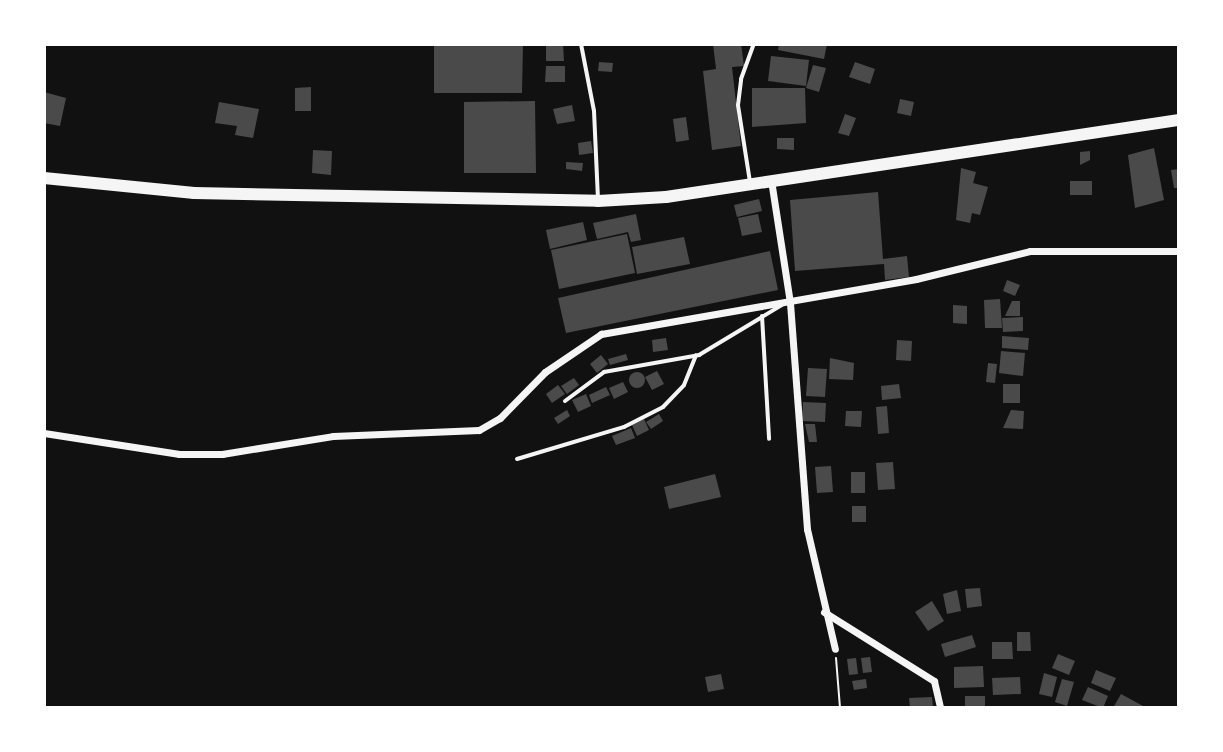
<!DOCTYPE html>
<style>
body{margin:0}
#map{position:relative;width:1223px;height:752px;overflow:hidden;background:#111;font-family:"Crimson Pro",serif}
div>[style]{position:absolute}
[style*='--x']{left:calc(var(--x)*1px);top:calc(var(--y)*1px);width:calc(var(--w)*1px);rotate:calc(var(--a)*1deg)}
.building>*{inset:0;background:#4a4a4a}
.round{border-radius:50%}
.path>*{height:2px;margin:-1px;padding:0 1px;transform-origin:1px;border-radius:1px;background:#f5f5f5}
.service>*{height:4px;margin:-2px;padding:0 2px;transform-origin:2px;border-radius:2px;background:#f5f5f5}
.minor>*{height:7px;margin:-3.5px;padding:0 3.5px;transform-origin:3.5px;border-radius:3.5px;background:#f5f5f5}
.primary>*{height:12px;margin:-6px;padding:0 6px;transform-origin:6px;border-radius:6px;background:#f5f5f5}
span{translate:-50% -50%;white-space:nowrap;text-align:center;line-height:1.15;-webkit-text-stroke:6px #fff;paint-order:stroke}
.frame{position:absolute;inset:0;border:46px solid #fff;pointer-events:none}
</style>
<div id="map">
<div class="building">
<div style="clip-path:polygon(434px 44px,523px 44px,522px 93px,434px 93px)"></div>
<div style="clip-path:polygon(563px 44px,564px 61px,546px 61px,546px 45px)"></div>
<div style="clip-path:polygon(713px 44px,741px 44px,744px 66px,732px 67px,741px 146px,712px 150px,703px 71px,716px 69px)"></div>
<div style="clip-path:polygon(779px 44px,827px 44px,824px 59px,778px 50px)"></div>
<div style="clip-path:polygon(771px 56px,809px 60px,806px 86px,768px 81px)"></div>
<div style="clip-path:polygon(599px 62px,613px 63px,612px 72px,598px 71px)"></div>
<div style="clip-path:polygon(855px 62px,875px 69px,870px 84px,849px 77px)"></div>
<div style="clip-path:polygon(813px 65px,826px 68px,819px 92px,806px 88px)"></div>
<div style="clip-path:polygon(546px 66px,565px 66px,565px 82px,545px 82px)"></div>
<div style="clip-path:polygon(311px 87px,311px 111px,295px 111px,295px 88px)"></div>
<div style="clip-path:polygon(752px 88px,805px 88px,806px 123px,752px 127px)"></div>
<div style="clip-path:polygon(44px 92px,66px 98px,60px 126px,44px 123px)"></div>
<div style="clip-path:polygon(900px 99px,914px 102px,911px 116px,897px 113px)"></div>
<div style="clip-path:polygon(535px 101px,536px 173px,464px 173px,464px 102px)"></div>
<div style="clip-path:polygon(219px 102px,259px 109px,253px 138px,235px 135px,237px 126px,215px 123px)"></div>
<div style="clip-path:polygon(572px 105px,575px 121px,557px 124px,553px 109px)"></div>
<div style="clip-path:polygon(845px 114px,856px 118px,849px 136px,838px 133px)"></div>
<div style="clip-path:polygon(686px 117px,689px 140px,676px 142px,673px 119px)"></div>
<div style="clip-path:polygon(777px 138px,794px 138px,794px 150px,777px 149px)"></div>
<div style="clip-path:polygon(591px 141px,593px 153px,579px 155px,578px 143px)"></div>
<div style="clip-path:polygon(1154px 148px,1164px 200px,1135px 208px,1128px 155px)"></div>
<div style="clip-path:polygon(313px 150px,332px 151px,331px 175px,312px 173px)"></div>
<div style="clip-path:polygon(1090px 151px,1090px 160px,1080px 165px,1080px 152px)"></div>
<div style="clip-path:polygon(566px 162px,583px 163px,582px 171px,566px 169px)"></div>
<div style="clip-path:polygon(961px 168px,976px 172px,973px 183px,988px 187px,980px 215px,972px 213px,970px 223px,956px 220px)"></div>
<div style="clip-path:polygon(1179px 169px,1179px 188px,1174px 188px,1171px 170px)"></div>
<div style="clip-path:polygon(1070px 181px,1092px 181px,1092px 195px,1070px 195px)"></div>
<div style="clip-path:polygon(878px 192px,883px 259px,907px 256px,909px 277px,885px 280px,884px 264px,795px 271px,790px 200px)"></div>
<div style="clip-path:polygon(759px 199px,762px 211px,737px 217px,734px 205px)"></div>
<div style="clip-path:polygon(636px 214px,641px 240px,631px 242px,628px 232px,597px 239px,593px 223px)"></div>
<div style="clip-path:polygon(758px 214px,762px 232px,742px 236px,738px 218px)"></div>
<div style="clip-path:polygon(583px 222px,587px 240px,550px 249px,546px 230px)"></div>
<div style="clip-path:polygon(627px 234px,635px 273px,559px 289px,551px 250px)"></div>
<div style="clip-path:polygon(684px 237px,690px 264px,637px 274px,632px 247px)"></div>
<div style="clip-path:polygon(770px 251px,778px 290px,566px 333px,558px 298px)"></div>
<div style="clip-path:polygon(1007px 280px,1020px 285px,1015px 296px,1003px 291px)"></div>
<div style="clip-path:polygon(1000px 299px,1002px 328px,985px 328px,984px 300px)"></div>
<div style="clip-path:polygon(1012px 301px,1020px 301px,1020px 316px,1005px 316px)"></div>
<div style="clip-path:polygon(953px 305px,967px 306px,967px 324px,953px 323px)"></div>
<div style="clip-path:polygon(1023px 317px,1023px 331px,1003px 332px,1002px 318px)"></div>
<div style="clip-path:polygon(1002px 336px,1029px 338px,1028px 350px,1002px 348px)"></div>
<div style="clip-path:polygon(666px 338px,668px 350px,653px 352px,652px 340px)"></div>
<div style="clip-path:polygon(897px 340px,912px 341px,911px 361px,896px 360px)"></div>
<div style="clip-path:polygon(1001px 351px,1025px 353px,1023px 376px,999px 373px)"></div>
<div style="clip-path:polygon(626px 354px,628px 360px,610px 365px,608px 359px)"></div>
<div style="clip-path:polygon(601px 355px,608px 364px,597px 373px,590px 364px)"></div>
<div style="clip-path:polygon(830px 358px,854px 363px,853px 380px,829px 379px)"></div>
<div style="clip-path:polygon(988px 363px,997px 364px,995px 383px,986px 382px)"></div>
<div style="clip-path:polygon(808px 368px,827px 369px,825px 397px,806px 396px)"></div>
<div style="clip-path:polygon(657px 371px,664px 384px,652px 390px,645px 377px)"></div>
<div class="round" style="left:629px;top:372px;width:16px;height:16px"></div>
<div style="clip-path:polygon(574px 378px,579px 385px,567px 394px,561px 386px)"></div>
<div style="clip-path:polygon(623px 382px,628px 392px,614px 399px,609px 388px)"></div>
<div style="clip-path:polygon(899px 384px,901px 398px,882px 400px,881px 386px)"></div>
<div style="clip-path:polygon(1003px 384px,1020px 384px,1020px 403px,1003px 403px)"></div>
<div style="clip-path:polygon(558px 385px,565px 394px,552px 403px,546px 394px)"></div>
<div style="clip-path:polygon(606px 387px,610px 395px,592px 403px,589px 395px)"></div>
<div style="clip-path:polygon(586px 394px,591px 406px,578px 412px,572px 400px)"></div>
<div style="clip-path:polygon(803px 402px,826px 403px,825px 422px,802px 421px)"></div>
<div style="clip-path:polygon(887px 406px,889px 433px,878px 434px,876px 407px)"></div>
<div style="clip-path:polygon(567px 410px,570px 416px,558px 424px,554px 418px)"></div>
<div style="clip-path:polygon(1011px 410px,1024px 411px,1023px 429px,1003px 428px)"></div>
<div style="clip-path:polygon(846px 411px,862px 411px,861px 427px,845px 426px)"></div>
<div style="clip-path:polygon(659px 414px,663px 421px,651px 429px,646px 422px)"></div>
<div style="clip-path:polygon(644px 419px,649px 430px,637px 436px,632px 425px)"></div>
<div style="clip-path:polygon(805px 424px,815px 424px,817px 442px,809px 442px)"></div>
<div style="clip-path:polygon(631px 428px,635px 438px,616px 445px,612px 436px)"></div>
<div style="clip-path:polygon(893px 462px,895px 489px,878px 490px,876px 463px)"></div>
<div style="clip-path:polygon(831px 466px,833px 492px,817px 493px,815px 467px)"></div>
<div style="clip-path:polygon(851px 472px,865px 472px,865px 493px,851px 493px)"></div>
<div style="clip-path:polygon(715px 474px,721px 497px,669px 509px,664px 487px)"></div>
<div style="clip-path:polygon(852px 506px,866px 506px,866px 522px,852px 522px)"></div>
<div style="clip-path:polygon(980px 588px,982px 606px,967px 608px,965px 589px)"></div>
<div style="clip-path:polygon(957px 590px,961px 611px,947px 614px,943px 594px)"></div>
<div style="clip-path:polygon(932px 601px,944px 621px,928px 631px,915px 612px)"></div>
<div style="clip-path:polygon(1017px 632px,1030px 632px,1031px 651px,1017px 651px)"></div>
<div style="clip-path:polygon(972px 635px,976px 647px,945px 657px,941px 644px)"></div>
<div style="clip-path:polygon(992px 642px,1012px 642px,1013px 659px,992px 659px)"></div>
<div style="clip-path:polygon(1058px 654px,1075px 661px,1069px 675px,1052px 668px)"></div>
<div style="clip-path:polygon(870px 657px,872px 672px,863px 673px,861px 658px)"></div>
<div style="clip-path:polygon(856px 658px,858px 674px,849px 675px,847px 659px)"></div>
<div style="clip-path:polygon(983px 666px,984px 687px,954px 688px,954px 667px)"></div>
<div style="clip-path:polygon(1096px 670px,1116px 678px,1110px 691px,1091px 683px)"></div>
<div style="clip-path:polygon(1044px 673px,1057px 677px,1052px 697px,1039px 694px)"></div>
<div style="clip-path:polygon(721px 674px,724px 689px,708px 692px,705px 677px)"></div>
<div style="clip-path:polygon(1020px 677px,1021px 694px,993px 695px,992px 678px)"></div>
<div style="clip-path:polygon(866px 679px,867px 688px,854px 690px,852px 681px)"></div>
<div style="clip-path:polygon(1062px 679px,1074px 682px,1067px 706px,1055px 702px)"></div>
<div style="clip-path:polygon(1088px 687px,1108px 696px,1103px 708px,1082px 700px)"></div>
<div style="clip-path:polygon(1121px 694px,1143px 706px,1142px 708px,1113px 708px)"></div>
<div style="clip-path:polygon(965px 696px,985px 696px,985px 708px,965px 708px)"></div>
<div style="clip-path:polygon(932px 697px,933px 708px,910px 708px,909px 698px)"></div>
</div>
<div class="path">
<div style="--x:836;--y:658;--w:50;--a:85.4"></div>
</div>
<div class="service">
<div style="--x:581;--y:44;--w:68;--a:79"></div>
<div style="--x:594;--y:111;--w:87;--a:87.4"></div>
<div style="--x:750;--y:182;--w:78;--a:-98.9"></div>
<div style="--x:738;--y:105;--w:26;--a:-83"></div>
<div style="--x:741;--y:79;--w:37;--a:-70"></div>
<div style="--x:762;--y:316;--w:123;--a:86.7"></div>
<div style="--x:565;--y:401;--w:49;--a:-36.6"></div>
<div style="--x:604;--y:372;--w:97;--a:-10.1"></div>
<div style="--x:699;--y:355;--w:97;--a:-31.1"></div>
<div style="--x:517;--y:459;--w:112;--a:-16.7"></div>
<div style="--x:624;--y:427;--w:44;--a:-27.1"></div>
<div style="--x:663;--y:407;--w:30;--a:-46"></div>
<div style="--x:684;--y:385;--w:32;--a:-68"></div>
</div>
<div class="minor">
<div style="--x:771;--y:180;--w:124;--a:81.2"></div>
<div style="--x:790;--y:303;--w:227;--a:85.7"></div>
<div style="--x:807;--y:529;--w:123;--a:76.9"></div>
<div style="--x:44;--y:433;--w:137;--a:8.8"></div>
<div style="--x:179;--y:454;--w:43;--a:0"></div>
<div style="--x:222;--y:454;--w:112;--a:-9.2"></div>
<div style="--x:333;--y:436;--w:146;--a:-2.4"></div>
<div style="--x:479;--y:430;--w:24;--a:-30"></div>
<div style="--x:500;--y:418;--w:64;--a:-45.6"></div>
<div style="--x:545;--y:372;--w:68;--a:-34.2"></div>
<div style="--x:601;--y:334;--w:320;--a:-9.9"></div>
<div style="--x:916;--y:279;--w:117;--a:-13.8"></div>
<div style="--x:1030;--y:251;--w:149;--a:0"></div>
<div style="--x:824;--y:612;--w:130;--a:32.1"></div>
<div style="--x:934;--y:681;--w:28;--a:77"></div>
</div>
<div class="primary">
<div style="--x:44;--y:178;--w:151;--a:5.7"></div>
<div style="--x:194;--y:193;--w:404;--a:1.1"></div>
<div style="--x:598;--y:201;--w:68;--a:-3.4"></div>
<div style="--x:666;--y:197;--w:519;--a:-8.54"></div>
</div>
<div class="frame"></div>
</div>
